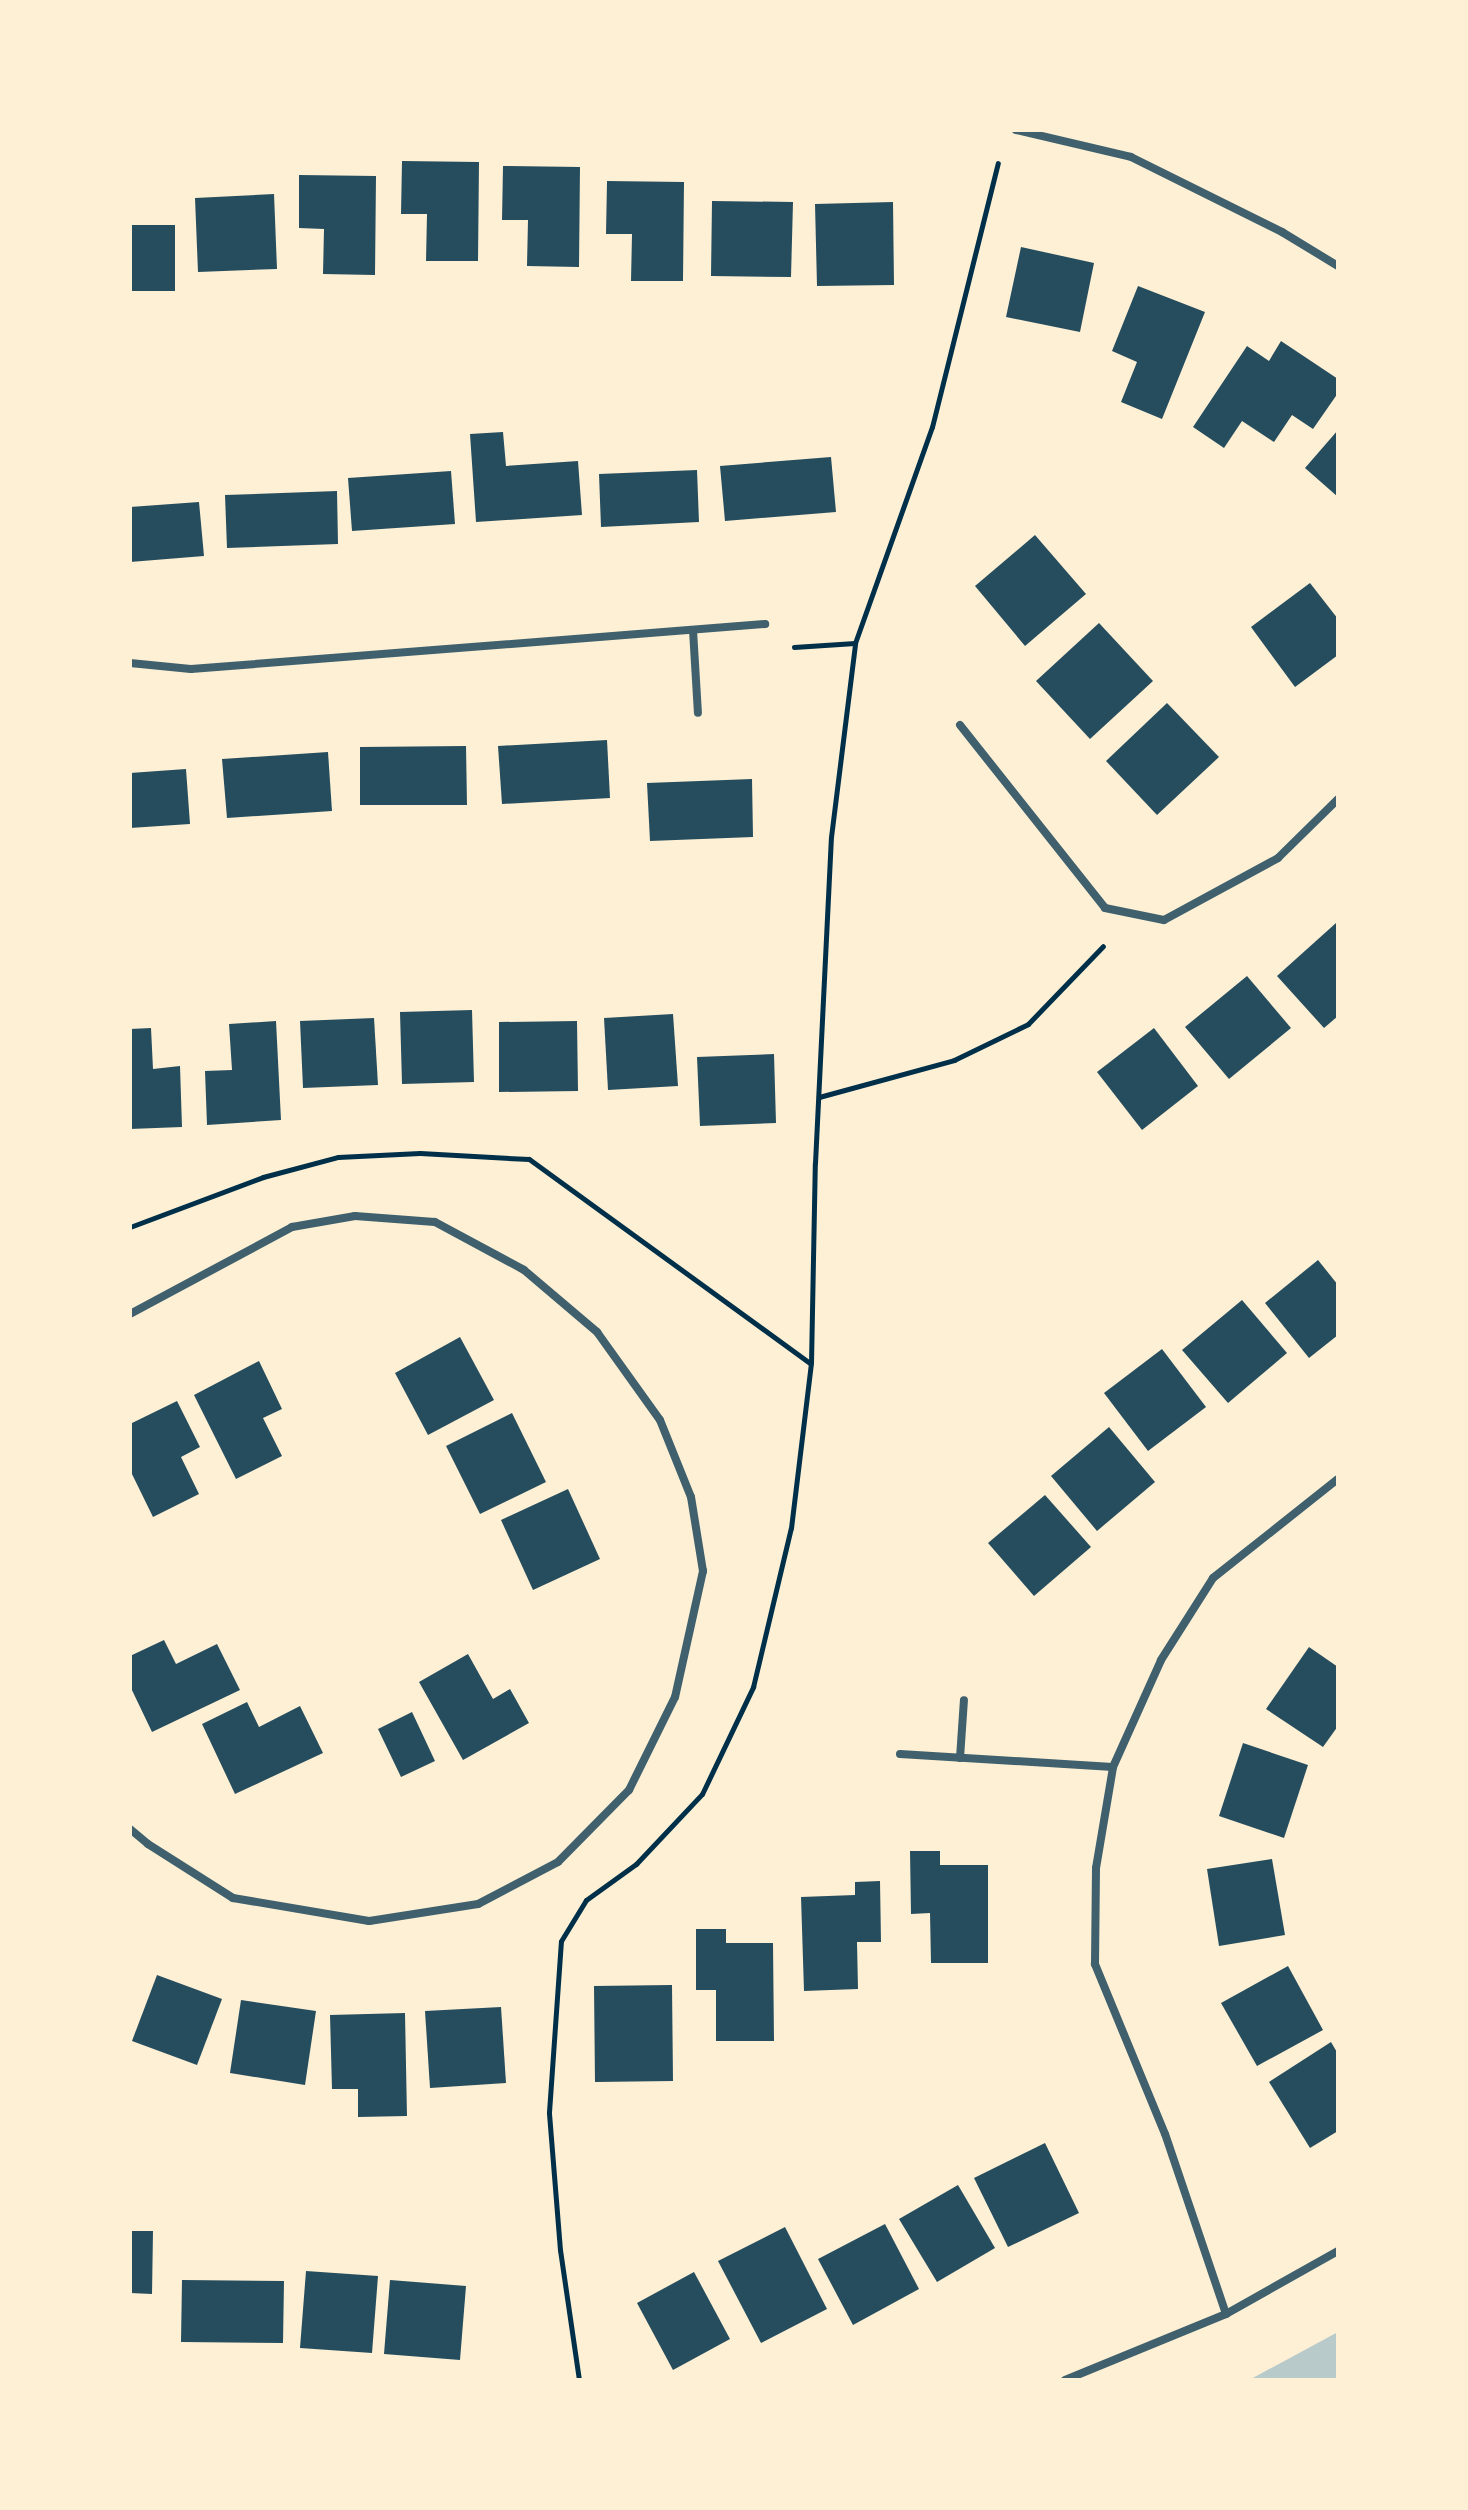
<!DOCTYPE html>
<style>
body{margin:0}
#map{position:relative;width:1468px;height:2510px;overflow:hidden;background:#fdf0d5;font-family:"Archivo Narrow",sans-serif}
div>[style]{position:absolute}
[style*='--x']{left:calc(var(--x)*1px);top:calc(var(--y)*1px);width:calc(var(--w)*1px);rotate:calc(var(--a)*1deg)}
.green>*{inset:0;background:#b9caca}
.building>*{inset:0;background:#264d5e}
.path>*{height:5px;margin:-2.5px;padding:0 2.5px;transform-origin:2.5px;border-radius:2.5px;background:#003049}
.minor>*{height:8px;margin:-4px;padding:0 4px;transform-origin:4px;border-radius:4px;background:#3f606c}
span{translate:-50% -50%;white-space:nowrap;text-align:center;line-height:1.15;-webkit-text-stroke:6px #fdf0d5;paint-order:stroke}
.frame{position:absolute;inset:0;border:132px solid #fdf0d5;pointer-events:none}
</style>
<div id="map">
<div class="green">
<div style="clip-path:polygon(1338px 2332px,1338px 2380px,1249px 2380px)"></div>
</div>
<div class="building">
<div style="clip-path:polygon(402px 161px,479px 162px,478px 261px,426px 261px,427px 214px,401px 214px)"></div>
<div style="clip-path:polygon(503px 166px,580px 167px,579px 267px,527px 266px,528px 220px,502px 220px)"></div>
<div style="clip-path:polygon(299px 175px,376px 176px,375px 275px,323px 274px,324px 229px,299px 228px)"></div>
<div style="clip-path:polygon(607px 181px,684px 182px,683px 281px,631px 281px,632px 234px,606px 234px)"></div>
<div style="clip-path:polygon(274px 194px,277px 269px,198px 272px,195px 198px)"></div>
<div style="clip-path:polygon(712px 201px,793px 202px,791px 277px,711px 276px)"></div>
<div style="clip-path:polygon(893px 202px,894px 285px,817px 286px,815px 204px)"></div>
<div style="clip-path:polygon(130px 225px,175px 225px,175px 291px,130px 291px)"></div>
<div style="clip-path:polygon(1021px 247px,1094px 263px,1080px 332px,1006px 317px)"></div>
<div style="clip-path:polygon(1138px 286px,1205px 312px,1162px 419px,1121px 402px,1137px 362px,1112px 351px)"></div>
<div style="clip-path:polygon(1281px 341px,1338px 379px,1338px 393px,1313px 429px,1292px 415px,1274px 442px,1242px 421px,1224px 448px,1193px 427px,1247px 346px,1269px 361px)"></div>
<div style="clip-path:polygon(1338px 430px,1338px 497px,1305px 468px)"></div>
<div style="clip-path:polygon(503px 432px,506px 466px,578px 461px,582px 515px,476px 522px,470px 434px)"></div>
<div style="clip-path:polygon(831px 457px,836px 512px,725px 521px,720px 466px)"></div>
<div style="clip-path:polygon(697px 470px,699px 522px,601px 527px,599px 474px)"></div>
<div style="clip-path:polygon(451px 471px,455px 524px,352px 531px,348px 478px)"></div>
<div style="clip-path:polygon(337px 491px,338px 544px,227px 548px,225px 495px)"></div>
<div style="clip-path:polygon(199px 502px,204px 556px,130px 562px,130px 507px)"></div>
<div style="clip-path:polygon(1035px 535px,1086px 594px,1025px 646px,975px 586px)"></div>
<div style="clip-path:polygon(1310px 583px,1338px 619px,1338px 655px,1295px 687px,1251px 627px)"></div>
<div style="clip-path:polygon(1099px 623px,1153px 681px,1090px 739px,1036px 681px)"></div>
<div style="clip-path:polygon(1167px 703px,1219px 757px,1157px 815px,1106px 761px)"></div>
<div style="clip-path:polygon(607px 740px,610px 798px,502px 804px,498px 746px)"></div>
<div style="clip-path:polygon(466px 746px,467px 805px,360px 805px,360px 747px)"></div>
<div style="clip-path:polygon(328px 752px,332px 811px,227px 818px,222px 759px)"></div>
<div style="clip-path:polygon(186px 769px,190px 824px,130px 828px,130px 773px)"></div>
<div style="clip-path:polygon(752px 779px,753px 837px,650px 841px,647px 783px)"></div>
<div style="clip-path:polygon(1336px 923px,1338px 1016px,1324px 1028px,1277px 976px)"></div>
<div style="clip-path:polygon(1247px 976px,1291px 1028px,1229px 1079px,1185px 1027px)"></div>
<div style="clip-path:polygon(472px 1010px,474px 1082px,402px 1084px,400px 1012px)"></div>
<div style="clip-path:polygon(673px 1014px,678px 1086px,608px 1090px,604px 1018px)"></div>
<div style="clip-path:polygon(374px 1018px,378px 1085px,303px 1088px,300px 1021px)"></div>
<div style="clip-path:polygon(276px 1021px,281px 1120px,207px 1125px,205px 1071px,232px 1070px,229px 1024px)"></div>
<div style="clip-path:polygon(577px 1021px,578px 1091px,499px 1092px,499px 1022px)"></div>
<div style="clip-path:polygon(151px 1028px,153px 1069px,180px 1066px,182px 1127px,130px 1129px,130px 1029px)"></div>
<div style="clip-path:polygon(1154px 1028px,1198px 1086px,1142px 1130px,1097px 1072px)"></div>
<div style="clip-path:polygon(774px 1054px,776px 1123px,700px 1126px,697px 1057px)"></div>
<div style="clip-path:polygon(1318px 1260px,1338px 1285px,1338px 1335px,1309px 1358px,1265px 1303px)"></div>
<div style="clip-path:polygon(1242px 1300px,1287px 1353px,1228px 1403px,1182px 1350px)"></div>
<div style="clip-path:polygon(460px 1337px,494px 1400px,428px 1435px,395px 1373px)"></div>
<div style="clip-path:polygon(1162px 1349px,1206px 1407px,1148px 1451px,1104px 1393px)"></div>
<div style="clip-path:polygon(259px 1361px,282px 1409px,263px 1418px,282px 1456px,236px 1479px,194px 1395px)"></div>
<div style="clip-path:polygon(177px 1401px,200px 1447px,181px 1457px,199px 1494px,153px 1517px,130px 1470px,130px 1424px)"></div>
<div style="clip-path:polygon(512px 1413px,546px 1482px,480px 1514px,446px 1446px)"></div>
<div style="clip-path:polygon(1109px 1427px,1155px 1482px,1097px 1531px,1051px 1476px)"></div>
<div style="clip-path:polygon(568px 1489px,600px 1559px,533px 1590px,501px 1520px)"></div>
<div style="clip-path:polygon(1045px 1495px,1091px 1547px,1034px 1596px,988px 1543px)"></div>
<div style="clip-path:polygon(164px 1640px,176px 1664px,217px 1644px,240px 1690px,152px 1732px,130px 1686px,130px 1656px)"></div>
<div style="clip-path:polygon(1309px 1647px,1338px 1667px,1338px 1726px,1323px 1747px,1266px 1709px)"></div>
<div style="clip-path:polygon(468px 1654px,493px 1699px,510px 1689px,529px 1723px,463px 1760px,419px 1682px)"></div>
<div style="clip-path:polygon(247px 1702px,259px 1727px,300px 1706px,323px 1753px,235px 1794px,202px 1724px)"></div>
<div style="clip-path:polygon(412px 1712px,435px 1761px,401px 1777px,378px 1729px)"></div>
<div style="clip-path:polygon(1243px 1743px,1308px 1765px,1284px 1838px,1219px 1816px)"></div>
<div style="clip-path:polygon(910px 1851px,940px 1851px,940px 1865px,988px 1865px,988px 1963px,931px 1963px,930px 1913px,911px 1914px)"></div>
<div style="clip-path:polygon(1272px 1859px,1285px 1935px,1219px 1946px,1207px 1869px)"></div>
<div style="clip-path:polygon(880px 1881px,881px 1942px,857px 1942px,858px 1989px,804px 1991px,801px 1897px,855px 1895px,855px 1882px)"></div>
<div style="clip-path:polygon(696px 1929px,726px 1929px,726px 1943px,773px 1943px,774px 2041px,716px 2041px,716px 1990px,696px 1990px)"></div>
<div style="clip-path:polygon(1288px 1966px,1323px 2030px,1257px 2066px,1221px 2003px)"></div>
<div style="clip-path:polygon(157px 1975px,222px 1999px,197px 2065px,132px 2041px)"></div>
<div style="clip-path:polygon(672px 1985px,673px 2081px,595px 2082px,594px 1986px)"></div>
<div style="clip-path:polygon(241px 2000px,316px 2011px,305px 2085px,230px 2073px)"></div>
<div style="clip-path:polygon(501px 2007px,506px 2083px,430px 2088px,425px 2011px)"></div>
<div style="clip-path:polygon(405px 2013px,407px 2116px,358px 2117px,358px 2089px,332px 2089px,330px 2015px)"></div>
<div style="clip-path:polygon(1331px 2042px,1338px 2054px,1338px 2131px,1310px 2148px,1269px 2082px)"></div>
<div style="clip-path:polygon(1045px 2143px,1079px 2213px,1008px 2247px,974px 2178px)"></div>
<div style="clip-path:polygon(958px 2185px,995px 2248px,937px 2282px,899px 2219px)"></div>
<div style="clip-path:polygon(885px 2224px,919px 2289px,853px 2325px,818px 2259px)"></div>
<div style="clip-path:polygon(785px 2227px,827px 2309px,761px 2343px,718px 2261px)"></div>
<div style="clip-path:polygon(130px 2231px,153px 2231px,152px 2294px,130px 2293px)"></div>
<div style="clip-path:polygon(306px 2271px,378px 2276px,372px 2353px,300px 2348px)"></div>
<div style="clip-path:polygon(694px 2272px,730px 2339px,673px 2370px,637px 2303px)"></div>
<div style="clip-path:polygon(182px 2280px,284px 2281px,283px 2343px,181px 2342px)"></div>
<div style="clip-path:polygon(390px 2280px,466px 2286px,460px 2360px,384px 2354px)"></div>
</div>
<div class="path">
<div style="--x:794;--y:647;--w:61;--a:-3.8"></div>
<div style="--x:819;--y:1097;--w:140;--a:-15.3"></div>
<div style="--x:954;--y:1060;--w:82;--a:-25.9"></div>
<div style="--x:1028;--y:1024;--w:108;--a:-46.1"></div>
<div style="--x:130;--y:1227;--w:142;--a:-20.6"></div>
<div style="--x:263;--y:1177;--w:78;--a:-14.9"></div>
<div style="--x:338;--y:1157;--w:82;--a:-2.8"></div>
<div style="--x:420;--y:1153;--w:109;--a:3.2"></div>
<div style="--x:529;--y:1159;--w:347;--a:36"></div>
<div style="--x:579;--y:2380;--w:131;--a:-98.3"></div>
<div style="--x:560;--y:2250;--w:138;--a:-94.6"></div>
<div style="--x:549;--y:2112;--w:171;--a:-86"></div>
<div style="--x:561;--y:1941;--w:48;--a:-58.6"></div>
<div style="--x:586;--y:1900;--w:62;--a:-35.8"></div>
<div style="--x:636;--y:1864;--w:96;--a:-46.7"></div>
<div style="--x:702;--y:1794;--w:119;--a:-64.5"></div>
<div style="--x:753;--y:1687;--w:163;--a:-76.6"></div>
<div style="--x:791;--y:1528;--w:166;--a:-83.1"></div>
<div style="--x:811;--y:1363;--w:200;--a:-88.9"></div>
<div style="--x:815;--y:1163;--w:326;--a:-87.2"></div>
<div style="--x:831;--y:837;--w:195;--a:-82.9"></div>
<div style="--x:855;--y:643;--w:229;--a:-70.4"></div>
<div style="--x:932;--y:427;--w:272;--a:-76"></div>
</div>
<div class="minor">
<div style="--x:1016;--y:130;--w:118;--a:13.2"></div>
<div style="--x:1131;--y:157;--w:169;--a:26.4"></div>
<div style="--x:1282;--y:232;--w:66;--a:31.3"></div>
<div style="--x:693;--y:630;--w:83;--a:86.6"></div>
<div style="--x:130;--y:663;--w:61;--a:5.6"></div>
<div style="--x:191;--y:669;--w:576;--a:-4.48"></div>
<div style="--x:960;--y:725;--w:233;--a:51.6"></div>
<div style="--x:1105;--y:908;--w:60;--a:11.5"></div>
<div style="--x:1164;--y:920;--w:130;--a:-28.5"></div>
<div style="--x:1278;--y:858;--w:84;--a:-44.5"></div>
<div style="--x:130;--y:1314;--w:184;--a:-28.2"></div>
<div style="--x:292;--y:1227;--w:64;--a:-9.9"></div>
<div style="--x:355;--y:1216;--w:80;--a:4.3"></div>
<div style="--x:435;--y:1222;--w:101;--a:28.3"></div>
<div style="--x:524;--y:1270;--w:96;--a:40.3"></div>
<div style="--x:597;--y:1332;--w:108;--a:54.4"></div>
<div style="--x:660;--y:1420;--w:83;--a:68.1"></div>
<div style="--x:691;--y:1497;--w:75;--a:80.8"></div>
<div style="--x:703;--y:1571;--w:129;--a:102.5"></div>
<div style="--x:675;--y:1697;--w:104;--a:116.3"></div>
<div style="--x:629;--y:1790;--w:101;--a:134.6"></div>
<div style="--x:558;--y:1862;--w:90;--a:152.3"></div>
<div style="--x:478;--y:1904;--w:110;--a:171.1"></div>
<div style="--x:369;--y:1921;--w:138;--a:-170.4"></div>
<div style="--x:233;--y:1898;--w:101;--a:-147.6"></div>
<div style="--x:148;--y:1844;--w:23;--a:-140"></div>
<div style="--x:900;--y:1754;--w:213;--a:3.5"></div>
<div style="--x:960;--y:1758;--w:58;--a:-86.1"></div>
<div style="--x:1226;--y:2314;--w:190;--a:-108.7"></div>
<div style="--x:1165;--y:2134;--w:184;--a:-112.4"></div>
<div style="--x:1095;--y:1964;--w:96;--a:-89.4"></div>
<div style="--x:1096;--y:1868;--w:102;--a:-80.4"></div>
<div style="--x:1113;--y:1767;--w:117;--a:-65.8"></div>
<div style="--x:1161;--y:1660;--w:97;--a:-57.6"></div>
<div style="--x:1213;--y:1578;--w:159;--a:-38.4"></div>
<div style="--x:1065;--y:2380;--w:174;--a:-22.3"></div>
<div style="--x:1226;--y:2314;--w:129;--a:-29.4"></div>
</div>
<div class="frame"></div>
</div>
